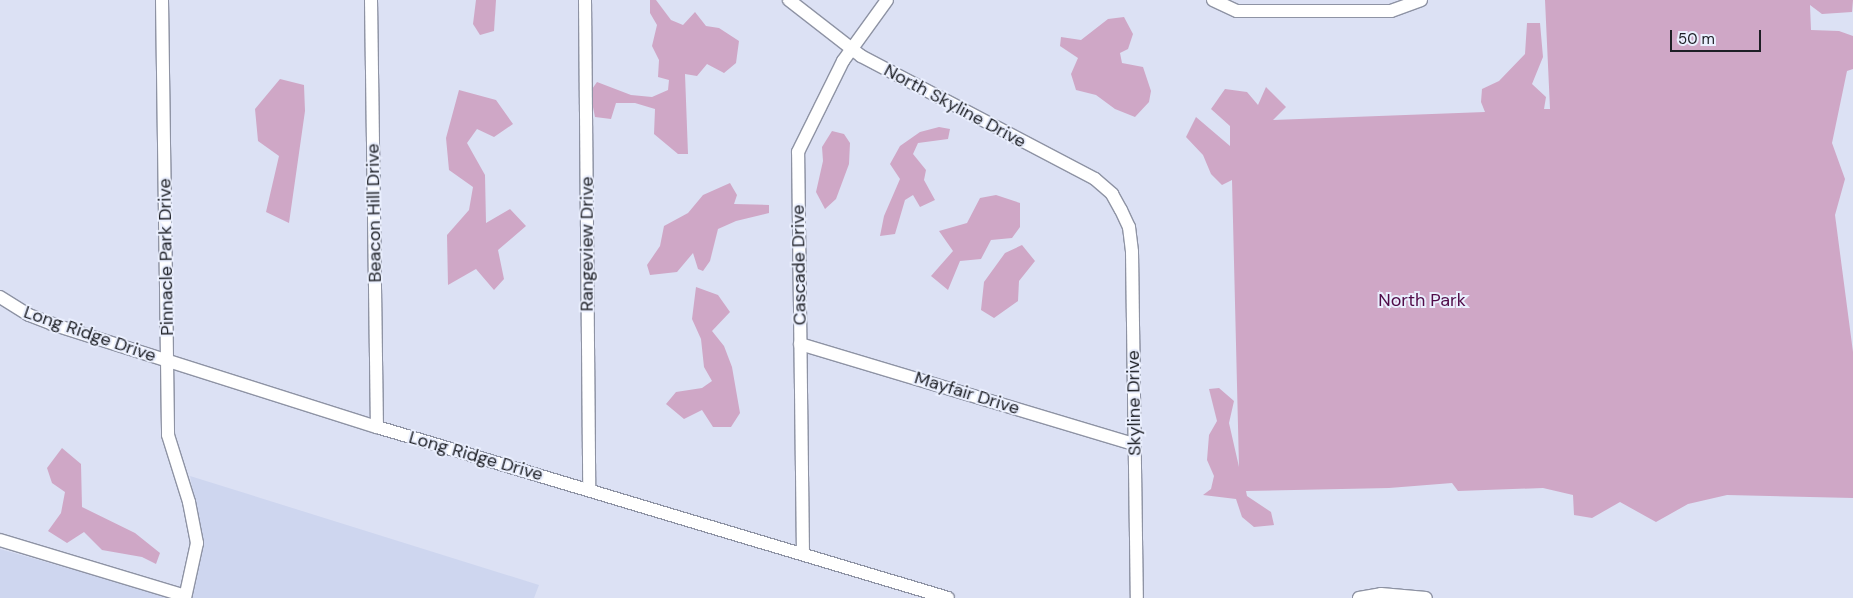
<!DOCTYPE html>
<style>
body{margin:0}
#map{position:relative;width:1853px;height:598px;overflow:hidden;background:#dce1f4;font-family:"DM Sans",sans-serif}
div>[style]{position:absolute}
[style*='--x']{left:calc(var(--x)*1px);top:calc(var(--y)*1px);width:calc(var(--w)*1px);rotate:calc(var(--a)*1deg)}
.built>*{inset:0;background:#ced6ef}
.green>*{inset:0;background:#cfa7c6}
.roads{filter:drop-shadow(1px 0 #8e93a4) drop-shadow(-1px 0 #8e93a4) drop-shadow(0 1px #8e93a4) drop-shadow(0 -1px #8e93a4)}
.minor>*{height:12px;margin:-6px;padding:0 6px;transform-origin:6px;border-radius:6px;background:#fff}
span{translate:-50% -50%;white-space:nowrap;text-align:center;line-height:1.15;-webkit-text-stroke:4px #eaeffe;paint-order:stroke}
.street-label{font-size:18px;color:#1d1f25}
.park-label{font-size:18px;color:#500b48}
.scale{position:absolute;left:1670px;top:30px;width:91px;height:22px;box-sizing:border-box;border:2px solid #1d1f25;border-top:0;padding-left:6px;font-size:15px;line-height:18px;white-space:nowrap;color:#1d1f25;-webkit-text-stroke:4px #eaeffe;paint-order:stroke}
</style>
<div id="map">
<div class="built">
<div style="clip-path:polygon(190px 476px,539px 585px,534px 598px,191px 598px,203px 544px)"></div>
<div style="clip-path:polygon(0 549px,173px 598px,0 598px)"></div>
</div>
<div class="green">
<div style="clip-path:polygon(476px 0,496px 0,494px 31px,480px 35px,473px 24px)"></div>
<div style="clip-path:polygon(650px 0,656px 0,671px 20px,683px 25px,695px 12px,706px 26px,719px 28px,739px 41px,736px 63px,724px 73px,707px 64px,697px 76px,685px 74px,688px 154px,678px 154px,654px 134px,655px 109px,635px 103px,616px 103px,611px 119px,595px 117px,590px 92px,597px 82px,631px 95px,652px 97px,668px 90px,669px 80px,658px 77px,659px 60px,652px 46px,657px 25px,650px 13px)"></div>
<div style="clip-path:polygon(1545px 0,1853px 0,1852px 12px,1822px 14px,1810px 5px,1811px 30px,1839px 31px,1853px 36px,1853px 69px,1847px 71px,1832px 143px,1845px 179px,1835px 215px,1853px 352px,1853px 498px,1727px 495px,1688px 504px,1656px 522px,1620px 502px,1592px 518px,1574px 515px,1573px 495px,1543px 488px,1458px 491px,1452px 483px,1389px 488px,1246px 491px,1247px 496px,1271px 512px,1274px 525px,1254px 527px,1242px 517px,1236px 499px,1203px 495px,1211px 489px,1214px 476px,1207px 460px,1209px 435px,1217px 421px,1209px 389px,1219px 388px,1234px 401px,1229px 423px,1239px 467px,1232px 180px,1222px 185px,1211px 174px,1203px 155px,1186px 137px,1196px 117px,1230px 146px,1230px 126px,1211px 109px,1225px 89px,1247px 92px,1258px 105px,1266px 87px,1286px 107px,1273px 120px,1485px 112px,1481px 102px,1482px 89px,1499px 81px,1525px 54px,1527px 23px,1540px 23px,1543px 57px,1532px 84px,1546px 97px,1544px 109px,1550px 109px)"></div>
<div style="clip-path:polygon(1124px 17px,1133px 34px,1128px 49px,1120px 53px,1122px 63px,1143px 67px,1151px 91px,1149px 102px,1135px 117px,1115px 109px,1096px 95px,1076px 90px,1071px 74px,1078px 58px,1060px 46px,1061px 37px,1081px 40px,1108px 19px)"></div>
<div style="clip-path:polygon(280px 79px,304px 85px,305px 111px,289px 223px,266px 212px,279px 156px,258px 141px,255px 109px)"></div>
<div style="clip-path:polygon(459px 90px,496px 100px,513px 124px,494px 137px,477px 129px,467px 143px,485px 175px,486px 223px,510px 209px,526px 226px,498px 250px,504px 279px,494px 290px,476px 269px,448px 285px,447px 235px,469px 210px,473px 187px,449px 170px,446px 138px)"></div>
<div style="clip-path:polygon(939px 127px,950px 129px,948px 139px,918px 143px,913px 154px,926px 170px,924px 180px,935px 200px,920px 207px,913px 195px,905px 200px,895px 234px,880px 236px,884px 216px,900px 179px,890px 164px,900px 146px,920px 132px)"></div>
<div style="clip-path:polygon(832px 131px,844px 134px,850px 143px,849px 164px,836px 199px,825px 209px,816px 192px,823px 161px,822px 147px)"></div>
<div style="clip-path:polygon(730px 183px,737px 195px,734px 204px,769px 205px,769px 213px,736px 221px,718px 229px,710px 261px,703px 271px,698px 269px,693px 253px,677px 272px,650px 275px,647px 265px,660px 246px,664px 226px,688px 213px,703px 195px)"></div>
<div style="clip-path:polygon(996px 195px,1020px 203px,1020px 227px,1012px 238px,991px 240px,981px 259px,960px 261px,948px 290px,931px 276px,953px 251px,939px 231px,967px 223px,980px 198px)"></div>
<div style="clip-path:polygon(1022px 245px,1035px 261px,1019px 281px,1018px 301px,994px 318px,981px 310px,984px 282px,1005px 253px)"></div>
<div style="clip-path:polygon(696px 287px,718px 295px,730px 312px,712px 331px,724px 346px,732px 367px,740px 413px,731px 427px,713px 427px,702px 410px,684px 419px,666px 404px,676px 392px,702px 388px,712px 381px,704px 367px,701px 339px,692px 319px)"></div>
<div style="clip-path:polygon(62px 448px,81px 464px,82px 507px,135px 533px,160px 553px,156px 564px,142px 557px,102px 550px,84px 532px,67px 543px,48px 531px,61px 513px,65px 492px,52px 483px,47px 468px)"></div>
</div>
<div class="roads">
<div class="minor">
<div style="--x:162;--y:0;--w:435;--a:89.2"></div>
<div style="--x:168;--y:435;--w:70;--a:72.6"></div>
<div style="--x:189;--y:502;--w:42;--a:79"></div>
<div style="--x:197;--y:543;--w:56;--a:102.3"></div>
<div style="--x:371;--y:0;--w:427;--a:89.2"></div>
<div style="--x:585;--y:0;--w:489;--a:89.5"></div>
<div style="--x:789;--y:0;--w:91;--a:37.9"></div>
<div style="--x:861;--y:56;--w:264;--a:27.7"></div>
<div style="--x:1095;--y:179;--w:23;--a:41"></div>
<div style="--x:1112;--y:194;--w:18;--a:61"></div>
<div style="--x:1121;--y:210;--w:19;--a:65"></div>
<div style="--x:1129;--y:227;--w:25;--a:83"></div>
<div style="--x:1132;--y:252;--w:346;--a:89.2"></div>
<div style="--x:1213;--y:0;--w:26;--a:25"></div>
<div style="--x:1237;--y:11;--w:154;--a:0"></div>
<div style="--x:1391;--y:11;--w:32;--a:-20"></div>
<div style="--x:0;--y:297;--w:34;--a:32"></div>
<div style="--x:29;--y:315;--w:25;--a:21"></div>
<div style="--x:52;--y:324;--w:341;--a:17.6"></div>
<div style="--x:377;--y:427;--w:596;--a:16.67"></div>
<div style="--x:800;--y:344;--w:349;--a:16.7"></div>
<div style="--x:0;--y:540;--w:193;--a:16.8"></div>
<div style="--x:803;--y:554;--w:402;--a:-90.7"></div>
<div style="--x:798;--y:152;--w:102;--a:-63.7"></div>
<div style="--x:843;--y:61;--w:75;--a:-54.2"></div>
<div style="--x:1359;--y:598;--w:22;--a:-10"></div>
<div style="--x:1381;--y:594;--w:45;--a:5.1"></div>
</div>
</div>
<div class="street-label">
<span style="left:955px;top:106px;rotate:28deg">North Skyline Drive</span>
<span style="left:374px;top:213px;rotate:-91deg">Beacon Hill Drive</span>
<span style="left:587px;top:244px;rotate:-90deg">Rangeview Drive</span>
<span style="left:166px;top:257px;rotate:-91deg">Pinnacle Park Drive</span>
<span style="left:799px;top:265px;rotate:-91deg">Cascade Drive</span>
<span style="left:90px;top:334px;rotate:19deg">Long Ridge Drive</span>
<span style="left:967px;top:393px;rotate:17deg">Mayfair Drive</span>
<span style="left:1134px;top:403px;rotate:-91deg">Skyline Drive</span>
<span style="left:476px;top:456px;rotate:16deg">Long Ridge Drive</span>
</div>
<div class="park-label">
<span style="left:1422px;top:300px">North Park</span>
</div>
<div class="scale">50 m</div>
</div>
